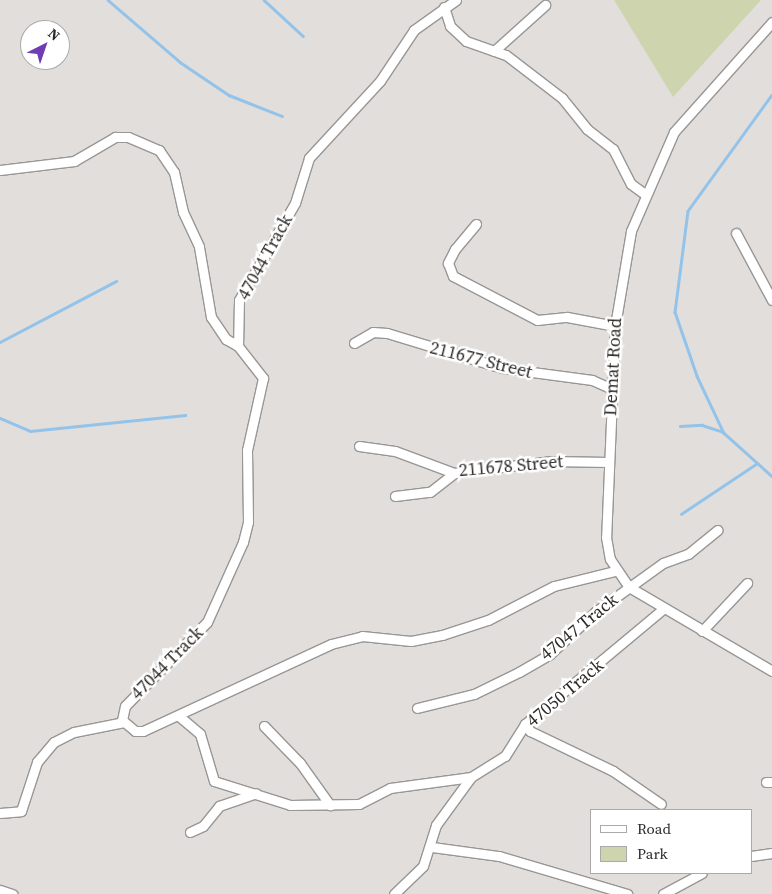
<!DOCTYPE html>
<style>
body{margin:0}
#map{position:relative;width:772px;height:894px;overflow:hidden;background:#e2dedc;font-family:"Source Serif 4",serif}
div>[style]{position:absolute}
[style*='--x']{left:calc(var(--x)*1px);top:calc(var(--y)*1px);width:calc(var(--w)*1px);rotate:calc(var(--a)*1deg)}
.green>*{inset:0;background:#ced5ae}
.stream>*{height:2.5px;margin:-1.25px;padding:0 1.25px;transform-origin:1.25px;border-radius:1.25px;background:#94c3ea}
.roads{filter:drop-shadow(1px 0 #999694) drop-shadow(-1px 0 #999694) drop-shadow(0 1px #999694) drop-shadow(0 -1px #999694)}
.minor>*{height:9px;margin:-4.5px;padding:0 4.5px;transform-origin:4.5px;border-radius:4.5px;background:#fff}
span{translate:-50% -50%;white-space:nowrap;text-align:center;line-height:1.15;-webkit-text-stroke:5px #fff;paint-order:stroke}
.street-label{font-size:18px;color:#2d2b2a}
.legend{position:absolute;left:590px;top:809px;width:162px;height:65px;box-sizing:border-box;background:#fff;border:1px solid #abaaaa;margin:0;padding:6px 9px;list-style:none;font-size:15px;color:#2d2b2a}
.legend li{display:flex;align-items:center;gap:10px;height:25px}
.legend b{width:25px;border:1px solid #abaaaa}
.north{position:absolute;left:20px;top:20px;width:50px;height:50px;box-sizing:border-box;background:#fff;border:1px solid #abaaaa;border-radius:50%;rotate:41deg;font-size:14px;font-weight:700;line-height:20px;text-align:center;color:#2d2b2a}
.north::after{content:'';display:block;margin:auto;width:18px;height:22px;background:#6f3cb3;clip-path:polygon(50% 0,100% 100%,50% 72%,0 100%)}
</style>
<div id="map">
<div class="green">
<div style="clip-path:polygon(614px 0,761px 0,673px 97px)"></div>
</div>
<div class="stream">
<div style="--x:108;--y:0;--w:95;--a:40.7"></div>
<div style="--x:180;--y:62;--w:59;--a:34"></div>
<div style="--x:229;--y:95;--w:57;--a:21.6"></div>
<div style="--x:264;--y:0;--w:53;--a:42.7"></div>
<div style="--x:772;--y:95;--w:143;--a:125.9"></div>
<div style="--x:688;--y:211;--w:102;--a:97.3"></div>
<div style="--x:675;--y:312;--w:68;--a:71"></div>
<div style="--x:697;--y:376;--w:63;--a:64.7"></div>
<div style="--x:724;--y:433;--w:64;--a:41.9"></div>
<div style="--x:0;--y:342;--w:131;--a:-27.7"></div>
<div style="--x:0;--y:418;--w:33;--a:23"></div>
<div style="--x:30;--y:431;--w:156;--a:-5.9"></div>
<div style="--x:680;--y:426;--w:22;--a:-3"></div>
<div style="--x:702;--y:425;--w:22;--a:18"></div>
<div style="--x:681;--y:514;--w:90;--a:-33.7"></div>
</div>
<div class="roads">
<div class="minor">
<div style="--x:456;--y:0;--w:52;--a:144.5"></div>
<div style="--x:414;--y:30;--w:61;--a:123.7"></div>
<div style="--x:380;--y:81;--w:105;--a:132.7"></div>
<div style="--x:309;--y:158;--w:47;--a:107.3"></div>
<div style="--x:295;--y:203;--w:112;--a:120"></div>
<div style="--x:239;--y:300;--w:46;--a:91.2"></div>
<div style="--x:238;--y:346;--w:41;--a:52"></div>
<div style="--x:263;--y:378;--w:74;--a:102.5"></div>
<div style="--x:247;--y:450;--w:72;--a:89.2"></div>
<div style="--x:248;--y:522;--w:21;--a:104"></div>
<div style="--x:243;--y:542;--w:88;--a:114.2"></div>
<div style="--x:207;--y:622;--w:117;--a:134.3"></div>
<div style="--x:125;--y:706;--w:14;--a:102"></div>
<div style="--x:122;--y:720;--w:17;--a:40"></div>
<div style="--x:135;--y:731;--w:8;--a:0"></div>
<div style="--x:143;--y:731;--w:207;--a:-24.8"></div>
<div style="--x:331;--y:644;--w:32;--a:-14"></div>
<div style="--x:362;--y:636;--w:49;--a:5.8"></div>
<div style="--x:411;--y:641;--w:32;--a:-11"></div>
<div style="--x:442;--y:635;--w:48;--a:-18.1"></div>
<div style="--x:488;--y:620;--w:74;--a:-27.3"></div>
<div style="--x:554;--y:586;--w:63;--a:-13.8"></div>
<div style="--x:444;--y:7;--w:20;--a:72"></div>
<div style="--x:450;--y:26;--w:22;--a:43"></div>
<div style="--x:466;--y:41;--w:42;--a:19.3"></div>
<div style="--x:506;--y:55;--w:71;--a:37.5"></div>
<div style="--x:562;--y:98;--w:40;--a:51"></div>
<div style="--x:587;--y:129;--w:33;--a:38"></div>
<div style="--x:613;--y:149;--w:39;--a:63"></div>
<div style="--x:631;--y:184;--w:17;--a:36"></div>
<div style="--x:772;--y:22;--w:147;--a:131.7"></div>
<div style="--x:674;--y:132;--w:108;--a:113.5"></div>
<div style="--x:631;--y:231;--w:96;--a:99.6"></div>
<div style="--x:615;--y:326;--w:211;--a:92.4"></div>
<div style="--x:606;--y:537;--w:22;--a:80"></div>
<div style="--x:610;--y:559;--w:34;--a:56"></div>
<div style="--x:629;--y:587;--w:166;--a:30.4"></div>
<div style="--x:494;--y:51;--w:69;--a:-42"></div>
<div style="--x:0;--y:170;--w:75;--a:-6.9"></div>
<div style="--x:74;--y:161;--w:48;--a:-30.3"></div>
<div style="--x:115;--y:137;--w:13;--a:0"></div>
<div style="--x:128;--y:137;--w:34;--a:23"></div>
<div style="--x:159;--y:150;--w:27;--a:56"></div>
<div style="--x:174;--y:172;--w:41;--a:77.3"></div>
<div style="--x:183;--y:212;--w:38;--a:65"></div>
<div style="--x:199;--y:247;--w:71;--a:80.3"></div>
<div style="--x:211;--y:317;--w:27;--a:56"></div>
<div style="--x:226;--y:339;--w:14;--a:30"></div>
<div style="--x:476;--y:224;--w:33;--a:130"></div>
<div style="--x:455;--y:249;--w:16;--a:117"></div>
<div style="--x:448;--y:263;--w:14;--a:69"></div>
<div style="--x:453;--y:276;--w:95;--a:27.6"></div>
<div style="--x:537;--y:320;--w:30;--a:-6"></div>
<div style="--x:567;--y:317;--w:49;--a:10.6"></div>
<div style="--x:736;--y:233;--w:76;--a:61.8"></div>
<div style="--x:354;--y:343;--w:22;--a:-30"></div>
<div style="--x:373;--y:332;--w:14;--a:4"></div>
<div style="--x:387;--y:333;--w:120;--a:16.9"></div>
<div style="--x:502;--y:368;--w:91;--a:7.6"></div>
<div style="--x:592;--y:380;--w:22;--a:24"></div>
<div style="--x:359;--y:446;--w:36;--a:8"></div>
<div style="--x:395;--y:451;--w:63;--a:20.4"></div>
<div style="--x:454;--y:473;--w:98;--a:-7.1"></div>
<div style="--x:551;--y:461;--w:57;--a:1"></div>
<div style="--x:395;--y:496;--w:35;--a:-7"></div>
<div style="--x:430;--y:492;--w:31;--a:-38"></div>
<div style="--x:702;--y:631;--w:66;--a:-46.8"></div>
<div style="--x:417;--y:708;--w:59;--a:-13.8"></div>
<div style="--x:474;--y:694;--w:50;--a:-26.1"></div>
<div style="--x:519;--y:672;--w:36;--a:-30"></div>
<div style="--x:550;--y:654;--w:62;--a:-43"></div>
<div style="--x:595;--y:612;--w:84;--a:-35.8"></div>
<div style="--x:663;--y:563;--w:27;--a:-20"></div>
<div style="--x:688;--y:554;--w:38;--a:-39"></div>
<div style="--x:180;--y:717;--w:26;--a:40"></div>
<div style="--x:200;--y:734;--w:49;--a:73.4"></div>
<div style="--x:214;--y:781;--w:80;--a:17.5"></div>
<div style="--x:290;--y:805;--w:69;--a:-0.8"></div>
<div style="--x:359;--y:804;--w:35;--a:-27"></div>
<div style="--x:390;--y:788;--w:82;--a:-7.7"></div>
<div style="--x:525;--y:724;--w:9;--a:54"></div>
<div style="--x:530;--y:731;--w:92;--a:25.7"></div>
<div style="--x:613;--y:771;--w:58;--a:34.5"></div>
<div style="--x:264;--y:726;--w:52;--a:45.8"></div>
<div style="--x:300;--y:763;--w:52;--a:54.5"></div>
<div style="--x:766;--y:782;--w:6;--a:0"></div>
<div style="--x:0;--y:813;--w:21;--a:-5"></div>
<div style="--x:21;--y:811;--w:52;--a:-71.9"></div>
<div style="--x:37;--y:762;--w:26;--a:-50"></div>
<div style="--x:54;--y:742;--w:22;--a:-27"></div>
<div style="--x:74;--y:732;--w:51;--a:-11.3"></div>
<div style="--x:190;--y:832;--w:14;--a:-25"></div>
<div style="--x:203;--y:826;--w:26;--a:-51"></div>
<div style="--x:219;--y:806;--w:39;--a:-19"></div>
<div style="--x:432;--y:847;--w:68;--a:7.7"></div>
<div style="--x:499;--y:856;--w:134;--a:16.5"></div>
<div style="--x:751;--y:856;--w:21;--a:-8"></div>
<div style="--x:0;--y:890;--w:13;--a:18"></div>
<div style="--x:394;--y:894;--w:40;--a:-44"></div>
<div style="--x:423;--y:866;--w:43;--a:-72.4"></div>
<div style="--x:436;--y:825;--w:59;--a:-53.9"></div>
<div style="--x:471;--y:777;--w:40;--a:-32"></div>
<div style="--x:505;--y:756;--w:38;--a:-58"></div>
<div style="--x:525;--y:724;--w:180;--a:-39.8"></div>
<div style="--x:663;--y:894;--w:44;--a:-28.3"></div>
</div>
</div>
<div class="street-label">
<span style="left:265px;top:257px;rotate:-61deg">47044 Track</span>
<span style="left:481px;top:360px;rotate:14deg">211677 Street</span>
<span style="left:613px;top:367px;rotate:-87deg">Demat Road</span>
<span style="left:511px;top:466px;rotate:-5deg">211678 Street</span>
<span style="left:579px;top:627px;rotate:-39deg">47047 Track</span>
<span style="left:167px;top:663px;rotate:-45deg">47044 Track</span>
<span style="left:565px;top:693px;rotate:-40deg">47050 Track</span>
</div>
<ul class="legend">
<li><b style="height:6px;background:#fff"></b>Road</li>
<li><b style="height:14px;background:#ced5ae"></b>Park</li>
</ul>
<div class="north">N</div>
</div>
